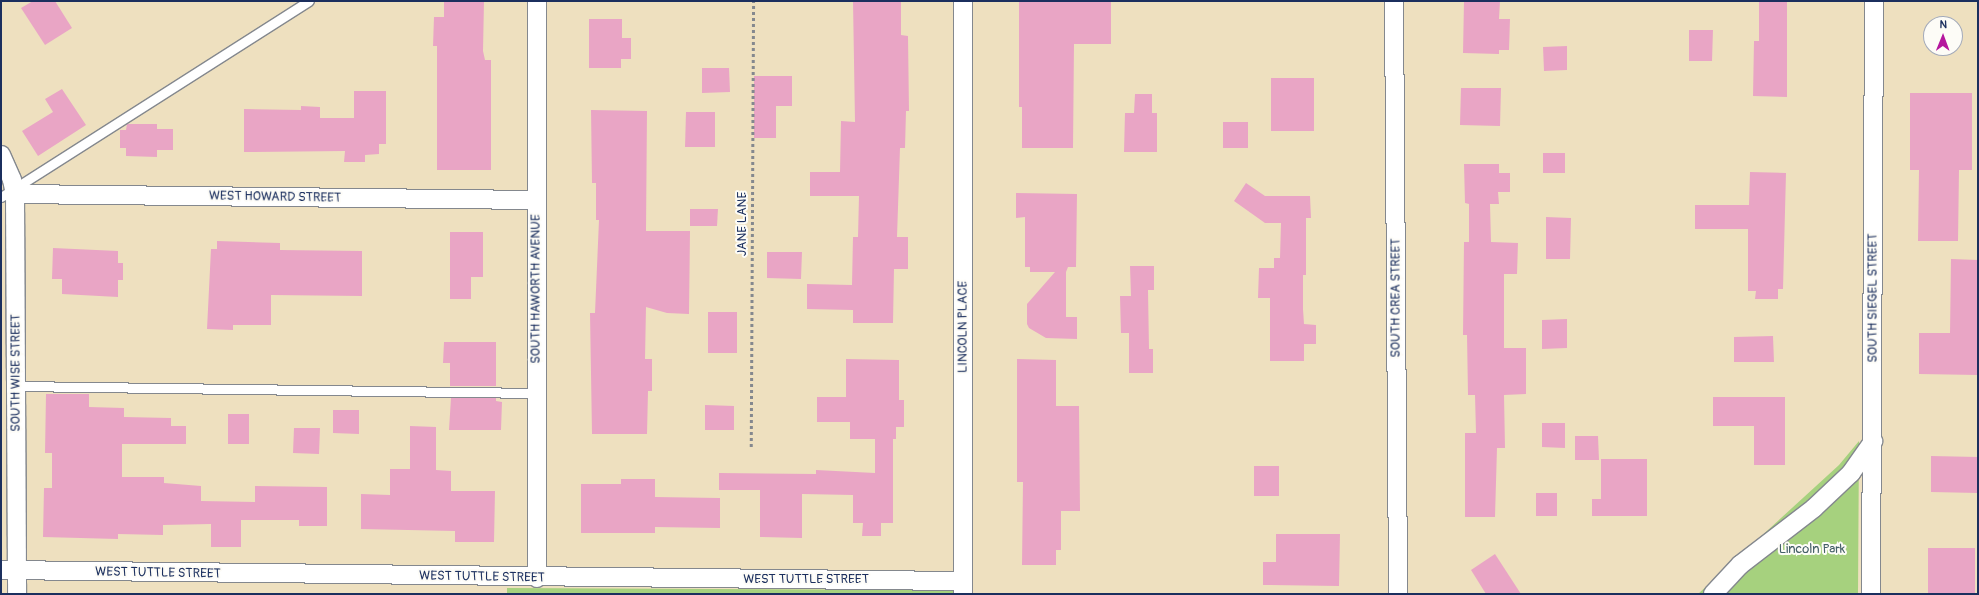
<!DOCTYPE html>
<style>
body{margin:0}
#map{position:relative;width:1979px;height:595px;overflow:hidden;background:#eee0bf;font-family:Pangolin,sans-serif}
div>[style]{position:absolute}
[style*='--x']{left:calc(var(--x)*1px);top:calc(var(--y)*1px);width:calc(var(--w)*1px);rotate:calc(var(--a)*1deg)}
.green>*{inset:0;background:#a6d17e}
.building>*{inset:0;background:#e9a5c5}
.path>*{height:2.5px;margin-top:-1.25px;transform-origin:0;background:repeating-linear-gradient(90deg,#84888e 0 3px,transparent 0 6px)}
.roads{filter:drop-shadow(1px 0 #84888e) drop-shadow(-1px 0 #84888e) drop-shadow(0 1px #84888e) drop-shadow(0 -1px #84888e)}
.service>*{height:9px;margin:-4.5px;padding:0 4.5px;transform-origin:4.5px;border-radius:4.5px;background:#fff}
.minor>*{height:18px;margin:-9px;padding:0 9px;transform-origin:9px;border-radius:9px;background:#fff}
span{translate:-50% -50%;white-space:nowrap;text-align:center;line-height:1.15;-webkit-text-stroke:4px #fdfcf7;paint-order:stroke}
.street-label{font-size:13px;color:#1b2f5e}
.park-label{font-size:13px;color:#456068}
.frame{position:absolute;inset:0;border:2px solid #1b2f5e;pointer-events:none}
.north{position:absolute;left:1923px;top:16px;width:40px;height:40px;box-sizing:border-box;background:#fdfcf7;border:1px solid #a3aaba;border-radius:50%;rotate:1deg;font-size:11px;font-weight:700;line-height:16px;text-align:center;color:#1b2f5e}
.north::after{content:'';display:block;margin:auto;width:14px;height:18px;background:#b5179e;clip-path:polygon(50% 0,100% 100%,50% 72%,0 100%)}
</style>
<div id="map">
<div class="green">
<div style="clip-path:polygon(1859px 441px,1858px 594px,1698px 594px,1839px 465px)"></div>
<div style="clip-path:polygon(507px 588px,952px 590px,976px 594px,507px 594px)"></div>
</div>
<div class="building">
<div style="clip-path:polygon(33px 1px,55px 1px,72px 28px,45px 45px,21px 8px)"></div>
<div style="clip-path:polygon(444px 1px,484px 1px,483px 51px,485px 60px,491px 60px,491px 170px,437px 170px,437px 46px,433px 46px,434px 17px,444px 17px)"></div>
<div style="clip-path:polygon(853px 1px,901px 1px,901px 35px,908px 36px,909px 111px,906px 111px,905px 148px,900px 148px,897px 237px,908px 237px,908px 269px,894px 269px,893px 323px,853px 323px,853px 310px,807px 309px,807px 284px,852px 285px,853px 237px,858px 237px,859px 196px,810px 196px,810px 172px,840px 172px,841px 121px,855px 122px)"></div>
<div style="clip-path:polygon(1019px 1px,1111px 1px,1111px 44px,1074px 44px,1073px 148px,1022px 148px,1022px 107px,1019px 107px)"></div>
<div style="clip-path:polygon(1464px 1px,1500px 1px,1499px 19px,1510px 19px,1509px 50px,1499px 50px,1499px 54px,1463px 53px)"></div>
<div style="clip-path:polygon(1759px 1px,1787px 1px,1787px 97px,1753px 96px,1754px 41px,1759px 41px)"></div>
<div style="clip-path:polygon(589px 19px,622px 19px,622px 38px,631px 38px,631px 59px,621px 59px,621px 68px,589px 68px)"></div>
<div style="clip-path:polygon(1689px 30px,1713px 30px,1712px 61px,1689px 61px)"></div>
<div style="clip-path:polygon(1567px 46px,1567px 70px,1544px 71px,1543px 47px)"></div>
<div style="clip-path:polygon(702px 68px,729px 68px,730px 92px,702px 93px)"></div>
<div style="clip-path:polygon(754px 76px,792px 76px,792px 106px,776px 106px,776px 138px,754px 138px)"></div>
<div style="clip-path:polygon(1271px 78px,1314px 78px,1314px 131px,1271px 131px)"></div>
<div style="clip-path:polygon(1461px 88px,1501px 88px,1500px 126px,1460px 125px)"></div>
<div style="clip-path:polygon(62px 89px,86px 125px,38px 156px,22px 131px,53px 112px,45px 99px)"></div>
<div style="clip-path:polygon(354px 91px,386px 91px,386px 144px,379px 144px,379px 154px,365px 155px,365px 162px,344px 162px,345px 151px,244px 152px,244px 109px,301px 110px,301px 106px,320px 107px,320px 118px,354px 118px)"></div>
<div style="clip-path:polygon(1910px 93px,1972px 93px,1972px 170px,1959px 170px,1958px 241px,1918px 241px,1919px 170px,1910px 170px)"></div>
<div style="clip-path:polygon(1135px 94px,1152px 94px,1152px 113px,1157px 113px,1157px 152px,1124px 152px,1125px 113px,1134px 113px)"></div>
<div style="clip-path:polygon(591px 110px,647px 111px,646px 231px,690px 231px,689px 314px,667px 313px,646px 307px,645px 359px,652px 359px,652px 391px,648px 391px,647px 434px,592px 434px,590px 313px,595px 313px,599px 220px,596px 220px,596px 183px,592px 183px)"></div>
<div style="clip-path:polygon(686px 112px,715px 112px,715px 147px,685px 147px)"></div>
<div style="clip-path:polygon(1223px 122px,1248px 122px,1248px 148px,1223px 148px)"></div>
<div style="clip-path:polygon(127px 124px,157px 124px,157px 129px,173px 129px,173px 150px,157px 150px,157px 157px,126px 156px,126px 148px,120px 148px,120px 130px,126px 130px)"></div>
<div style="clip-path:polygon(1543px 153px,1565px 153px,1565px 173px,1543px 173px)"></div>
<div style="clip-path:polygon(1464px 164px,1499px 164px,1499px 173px,1510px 173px,1510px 192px,1498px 192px,1499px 204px,1490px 204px,1491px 242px,1518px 243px,1517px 274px,1504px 274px,1504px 348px,1526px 348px,1526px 394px,1504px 395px,1505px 448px,1497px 448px,1495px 517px,1465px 517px,1465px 433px,1476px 433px,1475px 395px,1468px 395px,1467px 335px,1463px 335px,1464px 242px,1469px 242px,1469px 204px,1465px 203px)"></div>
<div style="clip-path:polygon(1750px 172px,1786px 173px,1783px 289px,1778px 289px,1778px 299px,1755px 299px,1756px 291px,1748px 291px,1748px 229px,1695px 229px,1695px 205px,1749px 205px)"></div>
<div style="clip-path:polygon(1246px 183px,1265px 196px,1310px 196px,1311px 218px,1306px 218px,1306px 275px,1303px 275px,1303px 309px,1304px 324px,1316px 325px,1316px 344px,1304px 344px,1304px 361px,1270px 361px,1270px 298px,1258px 298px,1259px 268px,1274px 268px,1274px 258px,1280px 258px,1281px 223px,1265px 223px,1234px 201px)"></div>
<div style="clip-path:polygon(1016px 193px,1077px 194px,1076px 267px,1068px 267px,1066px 272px,1066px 317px,1077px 317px,1077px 339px,1046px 338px,1029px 328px,1027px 324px,1027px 304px,1055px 272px,1030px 272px,1030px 267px,1025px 267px,1025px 217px,1016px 218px)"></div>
<div style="clip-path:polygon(690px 209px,718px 209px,717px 226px,690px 226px)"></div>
<div style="clip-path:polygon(1546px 217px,1571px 218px,1570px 259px,1546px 259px)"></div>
<div style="clip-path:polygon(450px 232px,483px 232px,483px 277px,471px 277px,471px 299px,450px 299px)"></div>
<div style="clip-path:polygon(217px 241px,280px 243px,280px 250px,362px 251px,362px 296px,271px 295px,271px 325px,233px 325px,233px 330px,207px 329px,211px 249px,217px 249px)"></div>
<div style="clip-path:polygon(53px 248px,118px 251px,118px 263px,123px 263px,123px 280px,118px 280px,118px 297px,62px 294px,62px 279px,52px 279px)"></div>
<div style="clip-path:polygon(767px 252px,802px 252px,801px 279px,767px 278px)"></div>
<div style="clip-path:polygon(1951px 259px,1978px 260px,1978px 375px,1919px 374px,1919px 333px,1950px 333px)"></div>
<div style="clip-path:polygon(1130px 266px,1154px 266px,1154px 290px,1148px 290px,1149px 349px,1153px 349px,1153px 373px,1129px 373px,1129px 333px,1121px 333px,1120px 296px,1131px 296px)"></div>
<div style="clip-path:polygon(708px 312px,737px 312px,737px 353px,708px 353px)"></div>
<div style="clip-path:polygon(1567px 319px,1567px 348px,1542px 349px,1542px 320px)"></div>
<div style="clip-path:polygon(1773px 336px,1774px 362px,1734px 362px,1734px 337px)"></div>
<div style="clip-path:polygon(444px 342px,496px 342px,496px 386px,450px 386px,450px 363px,443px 363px)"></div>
<div style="clip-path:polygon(846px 359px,899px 360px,899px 400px,904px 400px,904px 427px,896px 427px,896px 439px,893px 439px,893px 523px,881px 523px,881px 536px,862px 536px,863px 523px,853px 523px,853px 495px,802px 494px,802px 538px,760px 537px,760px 490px,719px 490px,719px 473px,816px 474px,816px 470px,875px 473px,875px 439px,850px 439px,850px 422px,817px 422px,817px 397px,846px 397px)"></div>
<div style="clip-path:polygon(1017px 359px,1056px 360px,1056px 406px,1079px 406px,1080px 511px,1061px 511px,1061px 550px,1056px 550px,1056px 565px,1022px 565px,1023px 482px,1017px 482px)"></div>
<div style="clip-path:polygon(46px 394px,89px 394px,89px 407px,124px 408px,124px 417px,171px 418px,171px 426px,186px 426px,186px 444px,122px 444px,122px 477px,164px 477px,164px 483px,201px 486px,201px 501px,255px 502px,255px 486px,327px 487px,327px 526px,299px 526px,299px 520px,241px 520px,241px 547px,211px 547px,211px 524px,163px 525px,163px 535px,118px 534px,118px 539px,43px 537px,44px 488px,52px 488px,52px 453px,45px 453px)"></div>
<div style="clip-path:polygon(1713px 397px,1785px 397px,1785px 465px,1754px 465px,1754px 426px,1713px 426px)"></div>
<div style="clip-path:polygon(451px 398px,496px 398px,496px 401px,502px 402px,501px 430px,449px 430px)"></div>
<div style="clip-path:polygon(705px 405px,734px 406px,734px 430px,705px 430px)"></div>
<div style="clip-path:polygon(333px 410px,359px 410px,359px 434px,333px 433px)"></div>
<div style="clip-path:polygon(228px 414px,249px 414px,249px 444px,228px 444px)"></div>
<div style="clip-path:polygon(1542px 423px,1565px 423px,1565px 448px,1542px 447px)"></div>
<div style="clip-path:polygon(410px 426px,436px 427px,436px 470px,451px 471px,451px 491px,495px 491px,494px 542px,455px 542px,455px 531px,361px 529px,361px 494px,390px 495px,390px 469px,410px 469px)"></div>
<div style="clip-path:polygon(294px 428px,320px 428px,319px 454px,293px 453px)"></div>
<div style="clip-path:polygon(1575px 436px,1598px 436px,1599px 460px,1575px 460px)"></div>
<div style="clip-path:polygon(1931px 456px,1978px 457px,1978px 493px,1931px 492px)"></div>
<div style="clip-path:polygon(1601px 459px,1647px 459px,1647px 516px,1592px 516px,1592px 499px,1601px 499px)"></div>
<div style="clip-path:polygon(1254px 466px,1279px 466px,1279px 496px,1254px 496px)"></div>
<div style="clip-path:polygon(621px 479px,655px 479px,655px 497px,720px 498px,720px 528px,655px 527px,655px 533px,581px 533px,581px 484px,621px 484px)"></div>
<div style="clip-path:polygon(1536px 493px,1557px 493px,1557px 516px,1536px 516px)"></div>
<div style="clip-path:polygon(1276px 534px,1340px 534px,1339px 586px,1263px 585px,1263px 562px,1276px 562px)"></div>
<div style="clip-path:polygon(1928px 548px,1975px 548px,1975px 594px,1928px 594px)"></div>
<div style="clip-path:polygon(1495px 554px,1521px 594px,1486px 594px,1471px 570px)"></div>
</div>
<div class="path">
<div style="--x:751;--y:447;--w:446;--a:-89.7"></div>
</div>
<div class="roads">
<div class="service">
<div style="--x:1;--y:197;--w:365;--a:-32.5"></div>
<div style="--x:16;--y:386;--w:521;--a:0.77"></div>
</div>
<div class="minor">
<div style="--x:963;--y:1;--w:593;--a:90"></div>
<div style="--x:1394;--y:1;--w:593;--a:89.61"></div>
<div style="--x:1;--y:155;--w:27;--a:66"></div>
<div style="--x:12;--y:180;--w:14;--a:78"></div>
<div style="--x:15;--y:194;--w:400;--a:89.7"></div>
<div style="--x:15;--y:194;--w:521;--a:0.66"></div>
<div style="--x:1;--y:570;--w:962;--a:0.66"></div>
<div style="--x:537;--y:578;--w:577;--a:-90"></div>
<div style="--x:1713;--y:594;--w:40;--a:-47"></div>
<div style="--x:1740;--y:565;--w:93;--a:-37.6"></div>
<div style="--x:1814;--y:508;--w:51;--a:-43.4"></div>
<div style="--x:1851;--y:473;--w:39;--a:-55"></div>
<div style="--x:1871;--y:594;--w:593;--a:-89.71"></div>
</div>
</div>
<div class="street-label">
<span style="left:275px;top:197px;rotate:1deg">WEST HOWARD STREET</span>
<span style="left:742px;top:224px;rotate:-90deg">JANE LANE</span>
<span style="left:536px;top:289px;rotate:-90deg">SOUTH HAWORTH AVENUE</span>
<span style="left:1396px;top:298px;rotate:-90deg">SOUTH CREA STREET</span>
<span style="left:1873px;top:298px;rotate:-90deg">SOUTH SIEGEL STREET</span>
<span style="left:963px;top:327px;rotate:-90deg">LINCOLN PLACE</span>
<span style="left:16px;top:373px;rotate:-90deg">SOUTH WISE STREET</span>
<span style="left:158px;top:573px;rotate:1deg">WEST TUTTLE STREET</span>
<span style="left:482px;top:577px;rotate:1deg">WEST TUTTLE STREET</span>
<span style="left:806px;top:579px">WEST TUTTLE STREET</span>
</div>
<div class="park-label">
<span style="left:1812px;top:549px">Lincoln Park</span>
</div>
<div class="frame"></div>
<div class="north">N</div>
</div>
